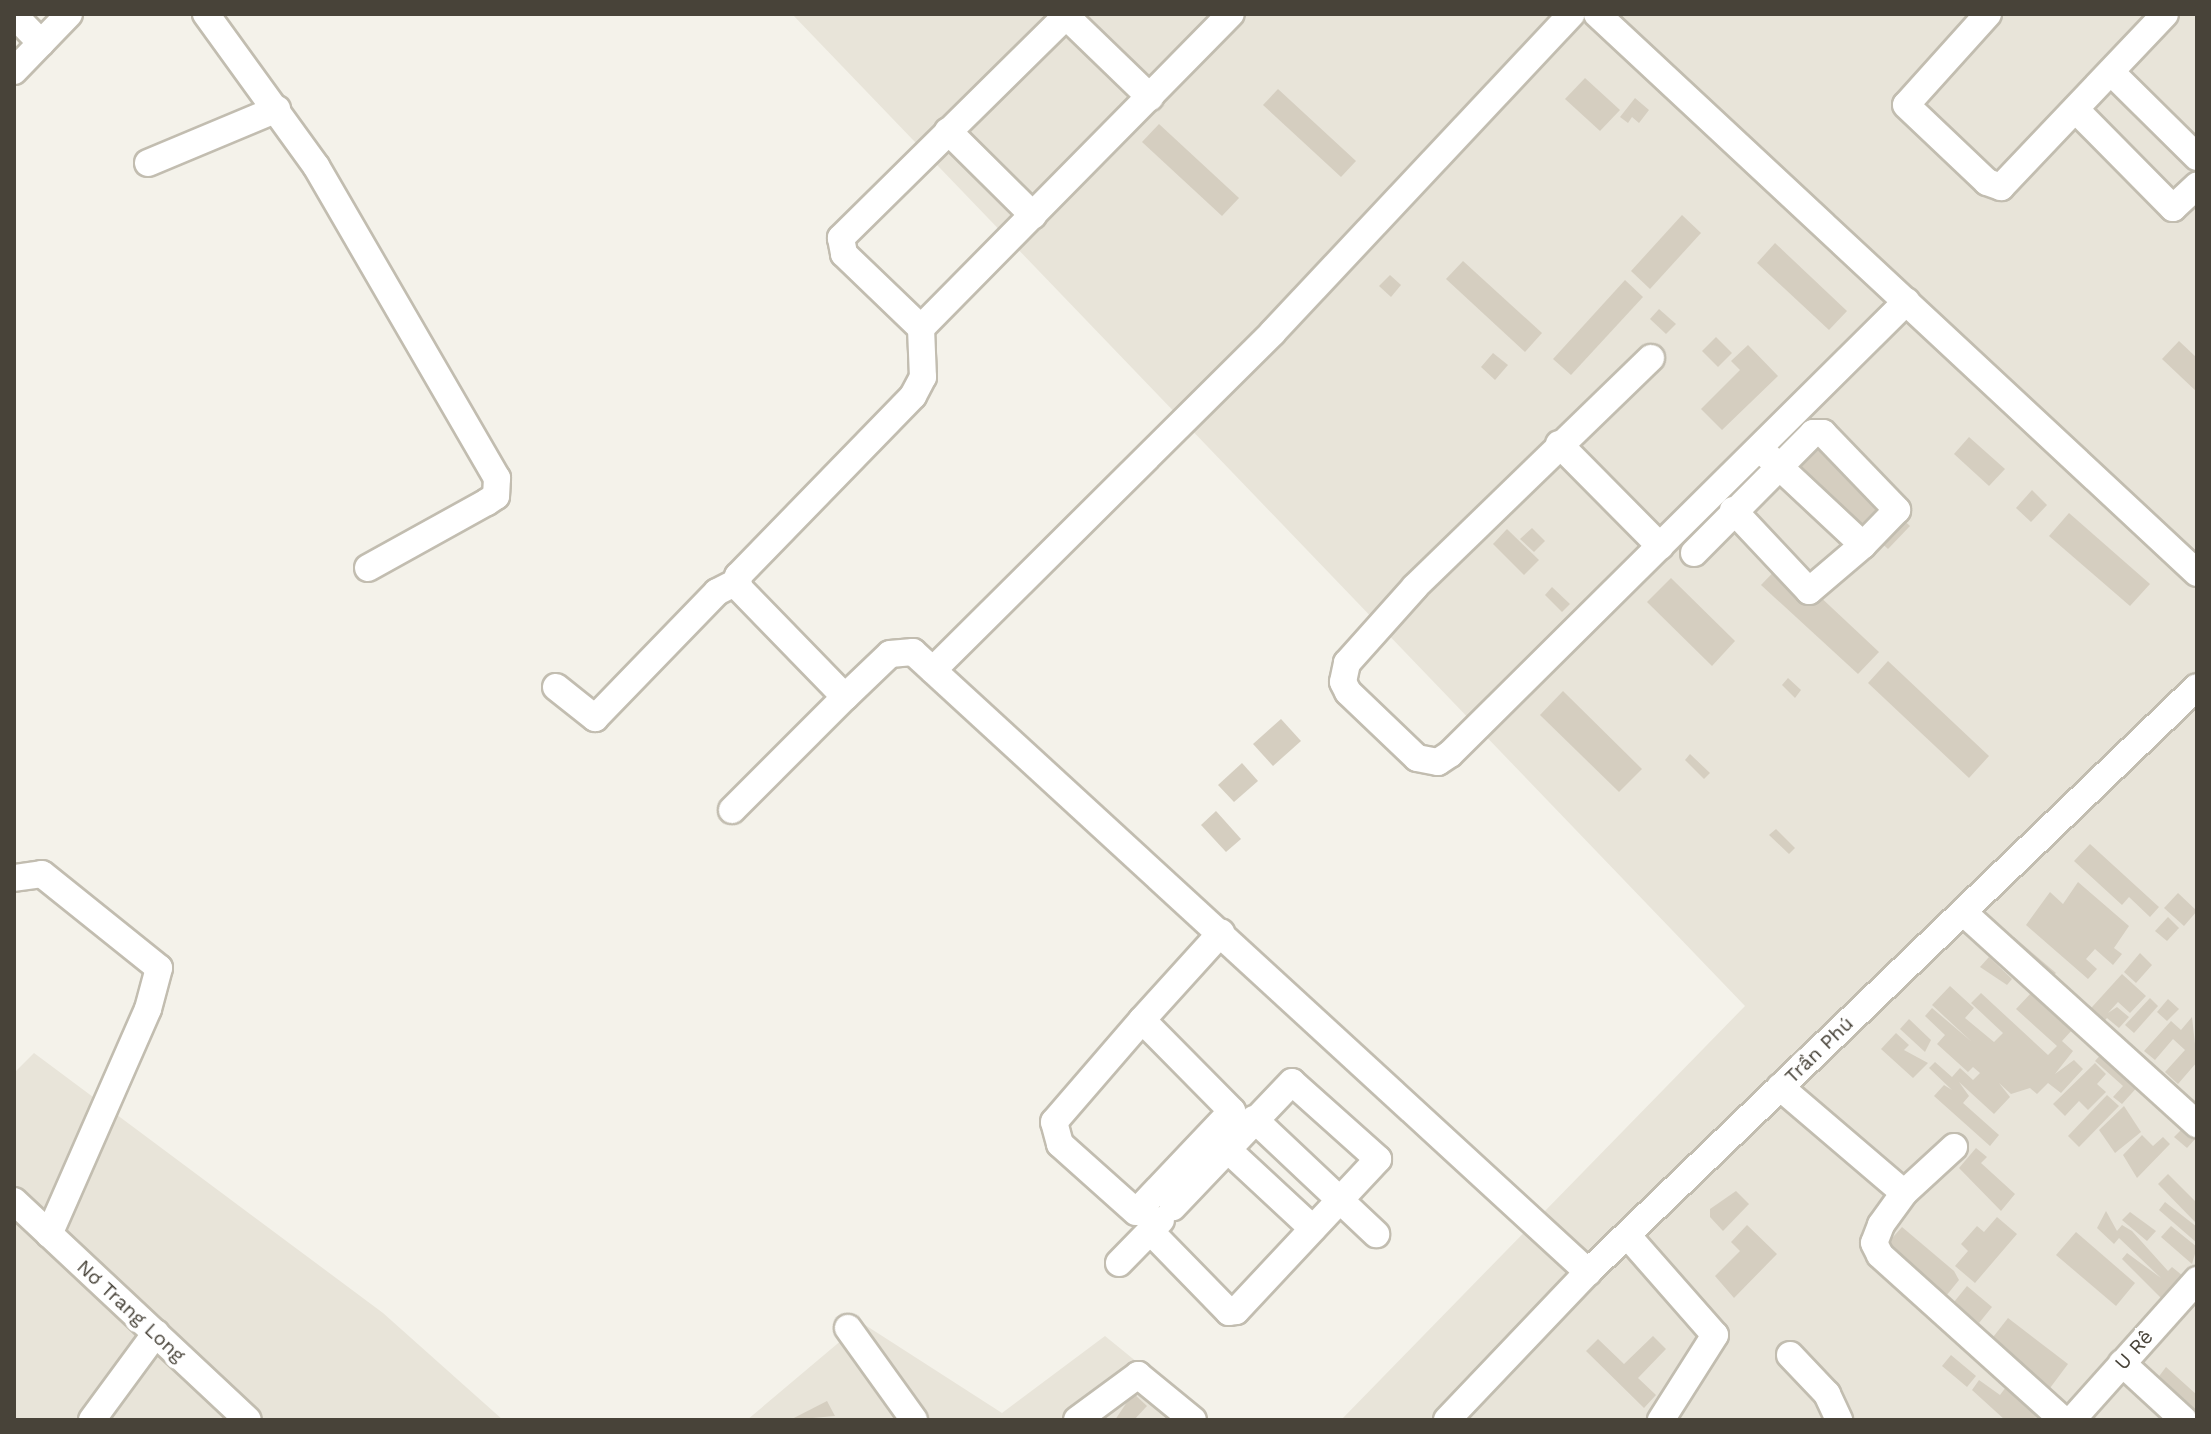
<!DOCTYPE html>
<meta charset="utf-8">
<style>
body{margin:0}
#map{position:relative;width:2211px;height:1434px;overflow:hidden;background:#f4f2ea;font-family:"Work Sans",sans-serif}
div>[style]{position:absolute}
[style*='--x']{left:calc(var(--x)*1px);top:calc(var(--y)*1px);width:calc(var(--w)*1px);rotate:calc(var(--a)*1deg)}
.residential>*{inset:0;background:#e8e4d9}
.building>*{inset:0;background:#d5cec0}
.roads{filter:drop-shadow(2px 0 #c2bdb0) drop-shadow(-2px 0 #c2bdb0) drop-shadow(0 2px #c2bdb0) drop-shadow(0 -2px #c2bdb0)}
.minor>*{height:26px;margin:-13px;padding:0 13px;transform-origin:13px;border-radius:13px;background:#fff}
span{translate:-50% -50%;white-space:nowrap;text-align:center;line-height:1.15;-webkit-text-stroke:8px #fff;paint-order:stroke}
.street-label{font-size:20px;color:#484339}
.frame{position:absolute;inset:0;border:16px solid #484339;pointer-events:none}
</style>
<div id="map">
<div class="residential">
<div style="clip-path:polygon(792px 14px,2197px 14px,2197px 1420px,1341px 1420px,1745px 1006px)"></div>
<div style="clip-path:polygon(34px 1053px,383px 1313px,503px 1420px,14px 1420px,14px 1073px)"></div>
<div style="clip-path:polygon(862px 1323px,1002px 1413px,1105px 1336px,1208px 1420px,747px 1420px)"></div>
</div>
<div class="building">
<div style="clip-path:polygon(1585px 78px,1620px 110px,1600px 131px,1565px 99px)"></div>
<div style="clip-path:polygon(1278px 89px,1356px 161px,1341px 177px,1263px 105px)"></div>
<div style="clip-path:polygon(1635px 98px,1649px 110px,1639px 123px,1632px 117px,1628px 123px,1620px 117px)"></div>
<div style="clip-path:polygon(1159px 124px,1239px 198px,1222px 216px,1142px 142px)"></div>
<div style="clip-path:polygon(1682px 215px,1701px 233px,1650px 289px,1631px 271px)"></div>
<div style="clip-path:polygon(1775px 243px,1847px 311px,1829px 330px,1757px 263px)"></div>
<div style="clip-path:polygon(1463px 261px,1542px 333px,1525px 352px,1446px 279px)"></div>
<div style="clip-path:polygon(1390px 275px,1401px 285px,1391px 297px,1379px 286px)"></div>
<div style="clip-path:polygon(1625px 280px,1643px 297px,1571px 375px,1553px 359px)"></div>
<div style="clip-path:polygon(1659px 309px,1676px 324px,1666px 334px,1650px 319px)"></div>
<div style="clip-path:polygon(1716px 337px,1732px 353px,1718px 367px,1702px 351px)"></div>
<div style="clip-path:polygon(2179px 341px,2197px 358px,2197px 392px,2162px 359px)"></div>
<div style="clip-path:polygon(1748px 345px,1778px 376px,1722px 430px,1701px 409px,1740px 370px,1731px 361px)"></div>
<div style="clip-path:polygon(1493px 353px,1508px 365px,1495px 380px,1481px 367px)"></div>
<div style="clip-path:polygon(1810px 433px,1910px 526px,1888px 549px,1788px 456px)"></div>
<div style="clip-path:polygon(1969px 437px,2005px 469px,1989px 486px,1954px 454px)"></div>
<div style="clip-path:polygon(2032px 490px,2047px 505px,2031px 522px,2016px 508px)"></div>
<div style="clip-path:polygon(2069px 513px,2150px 584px,2130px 606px,2049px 536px)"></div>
<div style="clip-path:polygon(1532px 528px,1545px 541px,1534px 552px,1520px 539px)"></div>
<div style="clip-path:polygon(1507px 529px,1539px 560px,1524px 575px,1493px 544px)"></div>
<div style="clip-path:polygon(1783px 562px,1879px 652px,1858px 674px,1761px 585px)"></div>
<div style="clip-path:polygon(1671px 578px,1735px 641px,1712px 666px,1647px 602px)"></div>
<div style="clip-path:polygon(1552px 587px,1570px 604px,1562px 612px,1545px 595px)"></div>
<div style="clip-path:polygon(1888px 661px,1989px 756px,1969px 778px,1868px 683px)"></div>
<div style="clip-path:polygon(1788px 678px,1801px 690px,1795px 698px,1782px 685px)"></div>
<div style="clip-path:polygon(1563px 691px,1642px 769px,1619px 792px,1540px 715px)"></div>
<div style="clip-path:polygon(1281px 719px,1301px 741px,1273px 766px,1253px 744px)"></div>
<div style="clip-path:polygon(1690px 754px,1710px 773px,1704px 779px,1685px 760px)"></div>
<div style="clip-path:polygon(1242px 763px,1258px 781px,1234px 802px,1218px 785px)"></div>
<div style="clip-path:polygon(1216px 811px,1241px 839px,1226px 852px,1201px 825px)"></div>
<div style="clip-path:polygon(1776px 829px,1795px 848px,1789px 854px,1769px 835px)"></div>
<div style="clip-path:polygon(2090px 844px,2159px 907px,2150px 917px,2129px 897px,2122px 905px,2074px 861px)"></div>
<div style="clip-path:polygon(2078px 882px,2129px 926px,2114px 948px,2122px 954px,2113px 965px,2095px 949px,2086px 959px,2097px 969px,2088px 979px,2026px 925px,2050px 892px,2063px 904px)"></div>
<div style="clip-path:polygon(2178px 893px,2197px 911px,2184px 926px,2164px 908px)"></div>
<div style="clip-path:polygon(2168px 917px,2179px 928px,2167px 941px,2155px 931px)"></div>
<div style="clip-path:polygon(2014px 937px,2056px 973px,2046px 983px,2008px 944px)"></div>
<div style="clip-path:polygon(2140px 953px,2152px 965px,2136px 983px,2124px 972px)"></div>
<div style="clip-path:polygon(1989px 957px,2012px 979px,2007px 985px,1980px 967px)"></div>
<div style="clip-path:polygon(2122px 974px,2146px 996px,2130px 1013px,2118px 1002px,2108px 1013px,2117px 1007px,2129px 1017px,2119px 1028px,2107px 1018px,2097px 1029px,2083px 1017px)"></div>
<div style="clip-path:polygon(1950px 986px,1974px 1008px,1965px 1018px,1994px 1042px,2003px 1033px,1971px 1003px,1981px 993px,2048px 1055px,2057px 1046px,2016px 1009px,2032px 992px,2073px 1029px,2062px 1041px,2073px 1051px,2055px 1074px,2074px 1060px,2083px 1069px,2061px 1093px,2048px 1083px,2037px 1094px,2030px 1088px,2011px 1094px,1999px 1083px,2010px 1097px,1994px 1114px,1959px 1082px,1969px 1096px,1963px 1103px,1999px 1135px,1990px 1146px,1934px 1096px,1944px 1085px,1952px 1090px,1929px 1068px,1935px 1062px,1952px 1077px,1960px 1068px,1973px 1080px,1980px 1073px,1973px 1067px,1968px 1072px,1937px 1044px,1945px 1035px,1925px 1016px,1932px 1008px,1972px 1042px,1932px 1005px)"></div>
<div style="clip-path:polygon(2150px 998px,2158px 1006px,2134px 1033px,2125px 1025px)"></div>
<div style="clip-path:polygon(2168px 999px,2179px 1009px,2167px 1021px,2157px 1012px)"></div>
<div style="clip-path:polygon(2192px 1017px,2197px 1062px,2178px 1084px,2165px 1072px,2185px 1050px,2173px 1039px,2155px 1060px,2144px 1051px,2171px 1021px,2181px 1030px)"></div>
<div style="clip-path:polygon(1909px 1019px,1931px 1040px,1925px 1052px,1900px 1029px)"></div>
<div style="clip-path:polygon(1896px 1033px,1909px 1045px,1904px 1050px,1928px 1063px,1913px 1078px,1881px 1049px)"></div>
<div style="clip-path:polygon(2104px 1051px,2140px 1084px,2122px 1104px,2113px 1097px,2123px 1086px,2095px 1061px)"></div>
<div style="clip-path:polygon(2095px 1063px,2106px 1074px,2097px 1084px,2106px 1092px,2088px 1110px,2079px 1101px,2065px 1116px,2053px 1104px)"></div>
<div style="clip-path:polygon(2107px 1095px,2119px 1106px,2079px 1147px,2068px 1136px)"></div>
<div style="clip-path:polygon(2124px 1106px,2141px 1132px,2115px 1153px,2099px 1130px)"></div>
<div style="clip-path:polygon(2184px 1127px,2196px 1138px,2187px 1148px,2174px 1137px)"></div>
<div style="clip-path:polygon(2142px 1135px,2153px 1146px,2163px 1137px,2170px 1144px,2137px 1178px,2123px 1155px)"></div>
<div style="clip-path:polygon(1976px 1148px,1987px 1157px,1981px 1163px,2015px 1194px,2001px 1211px,1959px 1168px)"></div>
<div style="clip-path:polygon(2168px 1174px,2197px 1203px,2197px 1224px,2158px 1184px)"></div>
<div style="clip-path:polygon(1736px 1191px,1749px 1204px,1723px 1231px,1710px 1217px,1710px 1209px)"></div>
<div style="clip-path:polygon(2165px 1202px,2197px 1227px,2197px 1243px,2159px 1210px)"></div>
<div style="clip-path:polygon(2106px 1211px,2117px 1231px,2122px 1225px,2132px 1231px,2168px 1271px,2172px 1267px,2183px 1276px,2162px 1299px,2122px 1259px,2127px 1253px,2161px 1278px,2119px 1238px,2114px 1244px,2097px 1228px)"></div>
<div style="clip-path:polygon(2130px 1212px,2156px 1231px,2147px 1241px,2122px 1220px)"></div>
<div style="clip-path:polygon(1997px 1217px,2017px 1234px,1975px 1283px,1955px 1266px,1968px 1251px,1961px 1244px,1977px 1226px,1984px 1232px)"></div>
<div style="clip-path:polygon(1747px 1225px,1777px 1254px,1734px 1298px,1715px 1276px,1740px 1251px,1731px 1242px)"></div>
<div style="clip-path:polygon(2171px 1226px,2197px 1247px,2192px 1264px,2161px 1237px)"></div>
<div style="clip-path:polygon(1902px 1227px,1954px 1271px,1959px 1280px,1946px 1296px,1886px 1245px)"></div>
<div style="clip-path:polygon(2076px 1232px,2135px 1283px,2116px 1306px,2056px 1255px)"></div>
<div style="clip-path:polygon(1967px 1286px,1992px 1307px,1979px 1323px,1954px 1302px)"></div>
<div style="clip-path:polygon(2008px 1318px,2068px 1364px,2050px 1388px,1990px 1341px)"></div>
<div style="clip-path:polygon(1653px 1336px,1666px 1349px,1638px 1378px,1656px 1395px,1644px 1408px,1586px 1351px,1598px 1339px,1624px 1364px)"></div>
<div style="clip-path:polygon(1951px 1355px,1976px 1376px,1967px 1387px,1942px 1366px)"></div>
<div style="clip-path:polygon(2166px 1367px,2197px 1395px,2197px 1415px,2157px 1379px)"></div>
<div style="clip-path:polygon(1979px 1380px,2000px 1395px,2006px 1387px,2046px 1417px,2005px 1420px,1972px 1390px)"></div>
<div style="clip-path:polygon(1133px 1393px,1147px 1406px,1134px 1420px,1115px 1420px)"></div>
<div style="clip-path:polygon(827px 1401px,835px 1416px,790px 1420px)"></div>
</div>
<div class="roads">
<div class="minor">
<div style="--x:206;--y:14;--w:188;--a:54.1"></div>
<div style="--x:316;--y:166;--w:361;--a:59.9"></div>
<div style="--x:497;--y:478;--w:18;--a:93"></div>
<div style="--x:496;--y:496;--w:11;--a:146"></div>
<div style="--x:487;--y:502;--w:136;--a:151"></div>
<div style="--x:1068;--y:14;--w:319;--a:135.4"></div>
<div style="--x:841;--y:238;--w:16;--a:79"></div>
<div style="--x:844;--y:254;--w:107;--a:43.9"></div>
<div style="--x:921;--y:328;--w:49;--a:87.7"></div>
<div style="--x:923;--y:377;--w:21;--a:118"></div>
<div style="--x:913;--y:396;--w:251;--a:134.2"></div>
<div style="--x:738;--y:576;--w:12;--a:85"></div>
<div style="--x:739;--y:588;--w:152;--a:45.8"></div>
<div style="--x:845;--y:697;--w:62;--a:-43.7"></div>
<div style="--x:890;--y:654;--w:23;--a:-5"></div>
<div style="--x:913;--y:652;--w:917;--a:42.57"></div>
<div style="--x:1597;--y:14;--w:820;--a:42.97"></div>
<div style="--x:1988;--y:14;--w:122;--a:132"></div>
<div style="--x:1906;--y:105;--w:112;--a:43.5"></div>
<div style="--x:1987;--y:182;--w:15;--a:20"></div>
<div style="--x:2001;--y:187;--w:238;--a:-46.5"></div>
<div style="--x:14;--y:15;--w:39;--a:46"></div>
<div style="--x:1066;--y:16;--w:117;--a:44"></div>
<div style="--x:14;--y:71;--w:79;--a:-46"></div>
<div style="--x:2111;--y:72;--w:121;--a:44.7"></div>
<div style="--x:2076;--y:110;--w:138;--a:45.3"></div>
<div style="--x:2173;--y:208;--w:33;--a:-43"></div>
<div style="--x:948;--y:131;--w:120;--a:44.7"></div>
<div style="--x:148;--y:163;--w:140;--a:-22.7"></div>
<div style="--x:921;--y:328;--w:441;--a:-45.4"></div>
<div style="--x:1651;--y:358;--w:329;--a:135.9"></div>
<div style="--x:1415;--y:587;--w:102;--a:131.8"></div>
<div style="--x:1347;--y:663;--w:19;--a:102"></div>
<div style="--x:1343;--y:682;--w:11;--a:63"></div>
<div style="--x:1348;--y:692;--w:95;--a:43.7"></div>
<div style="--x:1417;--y:758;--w:21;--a:11"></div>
<div style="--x:1438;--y:762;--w:14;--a:-34"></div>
<div style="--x:1450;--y:754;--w:643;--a:-44.75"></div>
<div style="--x:1559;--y:444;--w:144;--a:45.3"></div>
<div style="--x:1733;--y:510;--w:111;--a:46.8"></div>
<div style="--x:1809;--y:591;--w:71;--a:-40.4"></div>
<div style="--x:1863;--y:545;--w:130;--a:-136.9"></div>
<div style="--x:1694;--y:553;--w:169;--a:-45.2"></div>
<div style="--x:1813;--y:433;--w:10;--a:0"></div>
<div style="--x:1823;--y:433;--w:107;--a:46.1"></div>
<div style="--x:1897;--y:510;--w:49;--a:134.2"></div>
<div style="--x:933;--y:670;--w:479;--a:-44.8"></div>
<div style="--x:1273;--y:332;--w:436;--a:-46.8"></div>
<div style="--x:556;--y:687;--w:50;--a:38.5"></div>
<div style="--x:595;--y:718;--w:175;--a:-45.9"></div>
<div style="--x:717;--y:592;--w:22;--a:-27"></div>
<div style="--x:732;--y:810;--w:160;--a:-45"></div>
<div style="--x:14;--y:878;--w:28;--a:-8"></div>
<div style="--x:42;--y:874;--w:150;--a:38.8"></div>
<div style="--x:159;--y:968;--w:42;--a:105"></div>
<div style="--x:148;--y:1009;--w:246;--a:113.7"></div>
<div style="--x:1963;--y:912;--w:316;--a:42.2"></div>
<div style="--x:1142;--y:1020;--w:128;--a:45.3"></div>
<div style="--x:1232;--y:1111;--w:139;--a:133.5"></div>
<div style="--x:1136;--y:1212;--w:102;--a:-138.2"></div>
<div style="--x:1060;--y:1144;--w:23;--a:-105"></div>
<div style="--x:1054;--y:1122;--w:135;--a:-49.2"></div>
<div style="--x:1142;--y:1020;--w:118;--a:-47.8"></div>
<div style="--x:1780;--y:1087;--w:163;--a:40.5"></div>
<div style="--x:1904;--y:1193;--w:39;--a:126"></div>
<div style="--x:1881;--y:1225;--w:19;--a:111"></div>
<div style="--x:1874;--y:1243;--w:13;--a:63"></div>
<div style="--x:1880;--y:1255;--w:246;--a:42"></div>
<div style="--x:1254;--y:1119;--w:168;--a:43.3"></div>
<div style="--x:1227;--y:1149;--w:117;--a:42.9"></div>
<div style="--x:1904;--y:1193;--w:68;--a:-42.6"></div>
<div style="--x:14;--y:1201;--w:320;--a:43.1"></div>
<div style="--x:1150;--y:1231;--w:113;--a:45.7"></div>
<div style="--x:1229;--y:1312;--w:7;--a:-8"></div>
<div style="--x:1236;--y:1311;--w:208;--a:-46.9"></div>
<div style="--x:1378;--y:1159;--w:115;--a:-138.2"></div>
<div style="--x:1292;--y:1082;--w:173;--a:133.6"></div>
<div style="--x:1627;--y:1235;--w:133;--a:48.7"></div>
<div style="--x:1715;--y:1335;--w:101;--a:122.4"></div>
<div style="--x:1119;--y:1263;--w:60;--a:-45.7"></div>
<div style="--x:848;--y:1328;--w:113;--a:54.3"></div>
<div style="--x:1790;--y:1355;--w:54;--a:46.5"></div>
<div style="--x:1827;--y:1394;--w:29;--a:65"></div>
<div style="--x:2122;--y:1363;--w:84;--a:42.6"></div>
<div style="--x:92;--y:1420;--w:108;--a:-53.7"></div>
<div style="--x:1077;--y:1420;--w:76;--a:-36.4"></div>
<div style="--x:1138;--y:1375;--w:71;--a:39.3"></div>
<div style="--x:1447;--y:1420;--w:204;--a:-46.4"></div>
<div style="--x:1588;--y:1272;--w:844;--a:-43.85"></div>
<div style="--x:2072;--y:1420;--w:188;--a:-48.2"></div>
</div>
</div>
<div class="street-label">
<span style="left:1819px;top:1050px;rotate:-44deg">Trần Phú</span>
<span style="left:131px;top:1311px;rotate:43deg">Nơ Trang Long</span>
<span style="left:2134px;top:1350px;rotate:-48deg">U Rê</span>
</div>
<div class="frame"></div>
</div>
